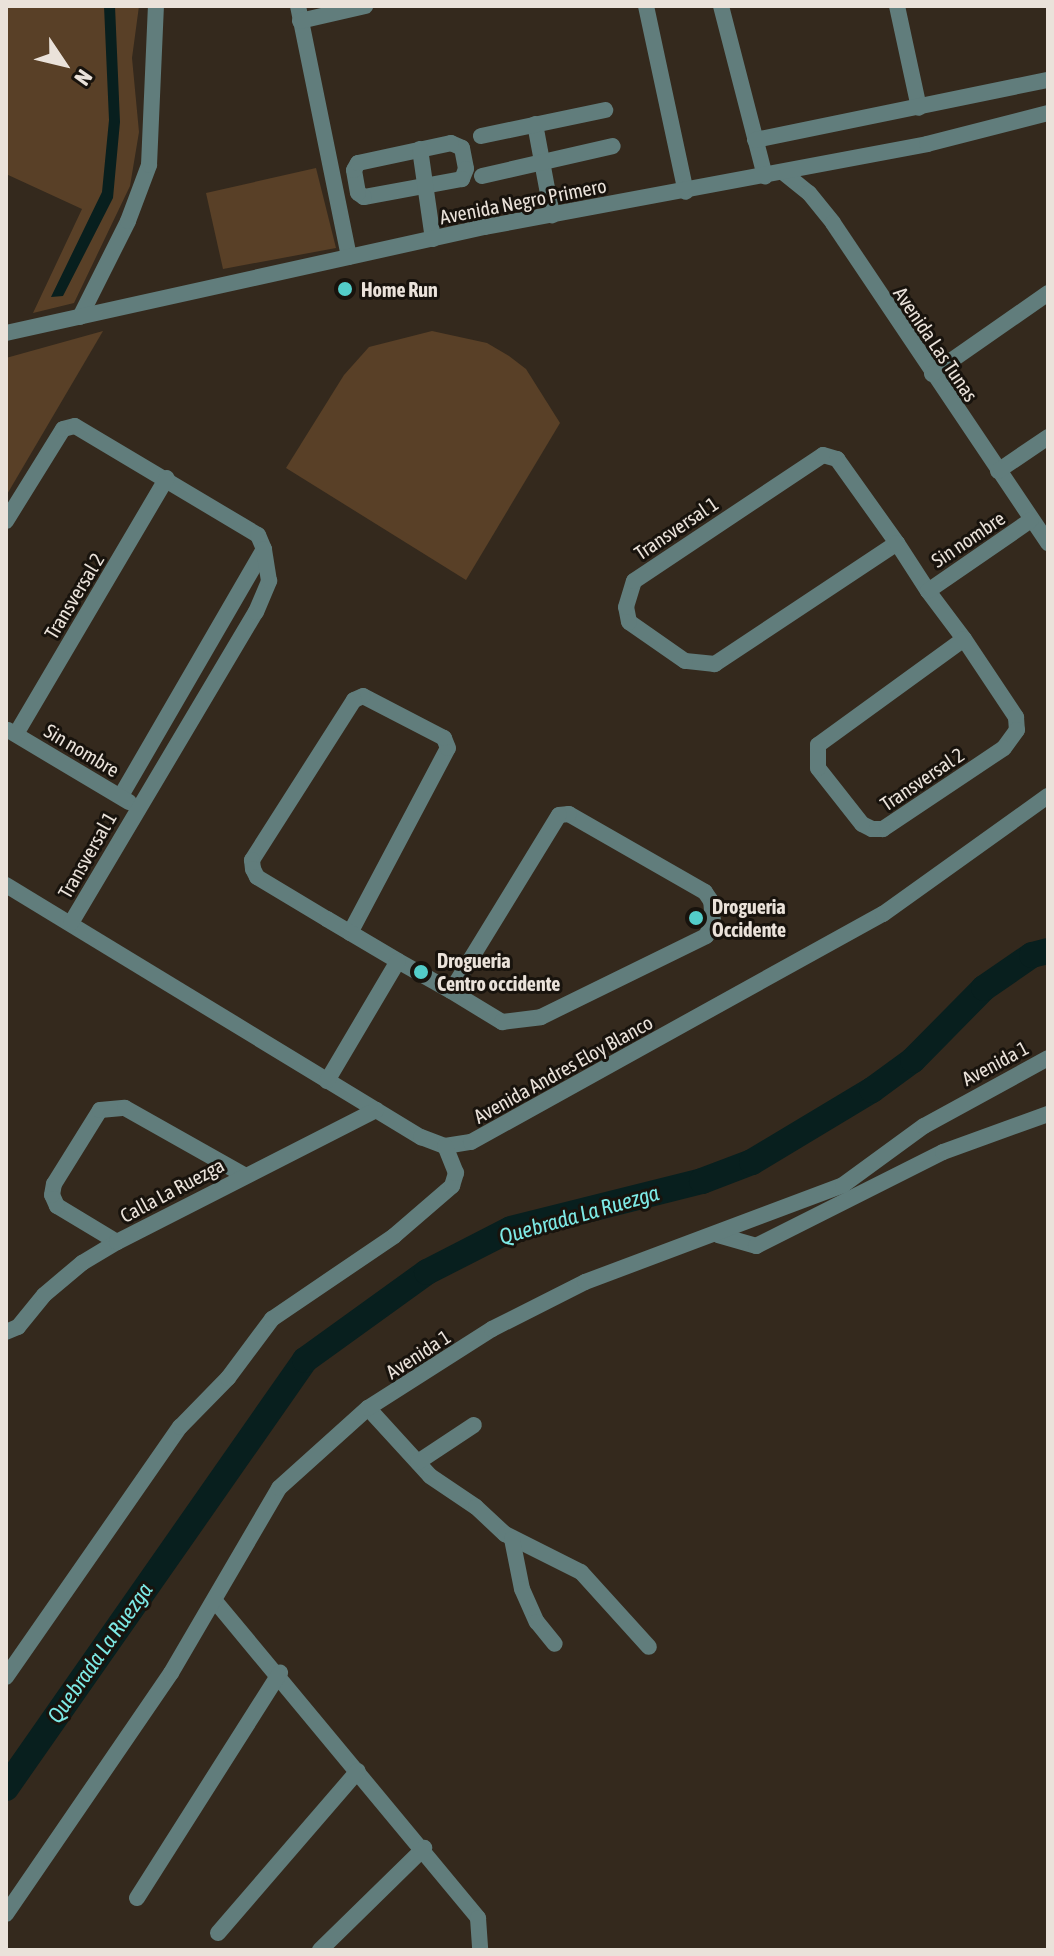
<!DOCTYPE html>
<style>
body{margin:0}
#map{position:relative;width:1054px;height:1956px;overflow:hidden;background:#34291d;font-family:"Asap Condensed",sans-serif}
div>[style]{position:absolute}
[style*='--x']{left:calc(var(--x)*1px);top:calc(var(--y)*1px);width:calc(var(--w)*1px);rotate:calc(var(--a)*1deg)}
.green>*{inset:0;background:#594027}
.water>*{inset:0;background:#081f1e}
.river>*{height:26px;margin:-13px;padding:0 13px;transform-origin:13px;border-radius:13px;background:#081f1e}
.minor>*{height:16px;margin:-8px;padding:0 8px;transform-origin:8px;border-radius:8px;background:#617d7c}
.dots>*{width:22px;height:22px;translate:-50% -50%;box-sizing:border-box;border:4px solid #18130d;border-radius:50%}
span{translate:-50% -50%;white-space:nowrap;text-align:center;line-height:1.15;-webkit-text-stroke:6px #18130d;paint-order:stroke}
.street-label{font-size:20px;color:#eae2da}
.poi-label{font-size:20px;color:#eae2da;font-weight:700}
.left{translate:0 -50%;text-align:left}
.water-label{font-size:22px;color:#7deae6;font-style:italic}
.frame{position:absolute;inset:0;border:8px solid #eae2da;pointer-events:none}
.north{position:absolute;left:24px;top:24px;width:80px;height:80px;-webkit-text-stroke:6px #18130d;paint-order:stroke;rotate:125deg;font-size:22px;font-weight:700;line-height:32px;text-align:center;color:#eae2da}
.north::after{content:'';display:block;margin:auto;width:28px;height:36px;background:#eae2da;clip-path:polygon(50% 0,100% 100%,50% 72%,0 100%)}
</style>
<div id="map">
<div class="green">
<div style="clip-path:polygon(6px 6px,139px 6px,132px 58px,139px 132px,130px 186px,74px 303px,33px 313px,82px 209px,6px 174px)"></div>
<div style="clip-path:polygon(316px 168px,336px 248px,223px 269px,206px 193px)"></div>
<div style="clip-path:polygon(103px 331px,6px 496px,6px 358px)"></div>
<div style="clip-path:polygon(432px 331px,487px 343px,509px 356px,526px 369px,560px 423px,466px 580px,286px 468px,344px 375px,369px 347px)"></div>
</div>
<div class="water">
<div style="clip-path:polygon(104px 6px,115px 6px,120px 122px,113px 198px,63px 296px,51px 297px,102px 192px,109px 120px)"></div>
</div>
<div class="river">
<div style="--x:6;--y:1788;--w:522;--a:-55.06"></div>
<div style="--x:305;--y:1360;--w:150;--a:-35.8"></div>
<div style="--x:427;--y:1272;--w:94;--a:-27.1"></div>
<div style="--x:511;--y:1229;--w:197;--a:-14.1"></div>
<div style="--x:702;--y:1181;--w:53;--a:-20.8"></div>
<div style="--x:752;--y:1162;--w:140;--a:-31"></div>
<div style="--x:872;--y:1090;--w:51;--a:-36.2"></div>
<div style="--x:913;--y:1060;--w:101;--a:-45.4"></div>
<div style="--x:984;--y:988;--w:58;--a:-34.5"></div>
<div style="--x:1032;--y:955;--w:16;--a:-14"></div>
</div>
<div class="minor">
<div style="--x:298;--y:6;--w:256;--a:78.5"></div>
<div style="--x:646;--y:6;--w:190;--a:77.9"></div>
<div style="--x:721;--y:6;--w:176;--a:75.5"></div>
<div style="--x:897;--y:6;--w:104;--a:77.8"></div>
<div style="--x:300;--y:21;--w:67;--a:-13"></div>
<div style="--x:535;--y:124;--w:93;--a:79.4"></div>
<div style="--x:481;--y:136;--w:127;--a:-11.8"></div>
<div style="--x:755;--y:140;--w:299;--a:-11.6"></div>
<div style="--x:451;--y:143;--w:12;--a:24"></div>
<div style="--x:462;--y:148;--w:21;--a:79"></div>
<div style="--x:466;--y:169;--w:11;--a:112"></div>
<div style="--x:462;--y:179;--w:100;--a:169.6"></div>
<div style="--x:364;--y:197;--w:7;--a:-146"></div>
<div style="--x:358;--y:193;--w:23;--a:-100"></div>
<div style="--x:354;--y:170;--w:8;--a:-60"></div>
<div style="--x:358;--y:163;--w:95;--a:-12.1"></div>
<div style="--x:420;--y:149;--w:91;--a:81.8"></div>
<div style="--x:784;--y:173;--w:32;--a:39"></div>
<div style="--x:809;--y:193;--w:38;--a:51"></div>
<div style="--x:833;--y:223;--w:386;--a:56.1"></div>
<div style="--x:482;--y:176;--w:134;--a:-12.9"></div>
<div style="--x:80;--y:317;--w:107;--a:-63.4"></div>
<div style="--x:128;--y:221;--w:60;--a:-69.4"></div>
<div style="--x:149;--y:165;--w:159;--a:-87.5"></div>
<div style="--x:6;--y:333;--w:491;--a:-12.5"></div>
<div style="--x:485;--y:227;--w:450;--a:-10.6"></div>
<div style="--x:927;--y:144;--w:125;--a:-14.4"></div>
<div style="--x:932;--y:374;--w:141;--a:-34.9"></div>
<div style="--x:998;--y:471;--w:60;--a:-34.2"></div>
<div style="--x:6;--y:521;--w:108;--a:-58.2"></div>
<div style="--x:63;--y:429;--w:12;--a:-14"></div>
<div style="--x:75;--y:426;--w:213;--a:30.8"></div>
<div style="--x:258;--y:535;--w:15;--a:67"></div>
<div style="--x:264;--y:549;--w:285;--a:120.1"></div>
<div style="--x:897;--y:543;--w:219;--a:146.4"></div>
<div style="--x:715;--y:664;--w:30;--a:-174"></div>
<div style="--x:685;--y:661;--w:68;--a:-145.1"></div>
<div style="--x:629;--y:622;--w:15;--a:-101"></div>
<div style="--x:626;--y:607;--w:27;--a:-73"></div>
<div style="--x:634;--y:581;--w:227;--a:-33.7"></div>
<div style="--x:823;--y:455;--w:15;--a:16"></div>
<div style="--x:837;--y:459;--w:103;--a:54.5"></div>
<div style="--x:897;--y:543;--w:57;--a:57.1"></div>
<div style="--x:928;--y:591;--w:60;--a:53.1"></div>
<div style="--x:964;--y:639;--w:94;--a:56.3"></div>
<div style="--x:1016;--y:717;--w:13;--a:86"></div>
<div style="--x:1017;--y:730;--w:22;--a:126"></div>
<div style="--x:1004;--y:748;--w:146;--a:146.2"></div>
<div style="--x:883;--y:829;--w:11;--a:180"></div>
<div style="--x:872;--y:829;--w:11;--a:-153"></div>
<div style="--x:862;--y:824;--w:71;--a:-128.2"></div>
<div style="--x:818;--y:768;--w:23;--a:-90"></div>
<div style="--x:818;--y:745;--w:180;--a:-36"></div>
<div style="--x:928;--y:591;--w:125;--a:-34.6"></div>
<div style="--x:8;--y:730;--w:141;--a:30.8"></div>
<div style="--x:16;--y:734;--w:297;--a:-59.5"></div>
<div style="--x:6;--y:885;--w:486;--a:31.3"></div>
<div style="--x:421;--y:1137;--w:26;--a:21"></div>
<div style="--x:445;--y:1146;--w:26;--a:-9"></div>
<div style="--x:471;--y:1142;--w:471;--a:-29"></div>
<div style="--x:883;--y:914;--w:203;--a:-35.6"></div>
<div style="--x:71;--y:923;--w:362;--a:-59.3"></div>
<div style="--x:256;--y:612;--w:34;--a:-67"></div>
<div style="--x:269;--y:581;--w:32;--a:-99"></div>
<div style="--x:350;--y:933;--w:209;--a:-62.1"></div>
<div style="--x:448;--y:748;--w:11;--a:-112"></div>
<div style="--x:444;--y:738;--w:91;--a:-152.6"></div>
<div style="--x:363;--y:696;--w:10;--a:156"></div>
<div style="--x:354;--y:700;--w:190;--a:122.5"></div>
<div style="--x:252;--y:860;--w:9;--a:84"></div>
<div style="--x:253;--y:869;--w:9;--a:63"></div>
<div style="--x:257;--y:877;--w:82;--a:31"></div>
<div style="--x:327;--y:919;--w:82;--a:30.6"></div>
<div style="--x:398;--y:961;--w:61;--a:29.5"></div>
<div style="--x:451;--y:991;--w:60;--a:31.3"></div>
<div style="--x:502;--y:1022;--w:39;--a:-7"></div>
<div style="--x:541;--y:1017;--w:184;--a:-26.1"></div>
<div style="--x:706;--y:936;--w:16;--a:-63"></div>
<div style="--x:713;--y:922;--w:21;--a:-95"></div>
<div style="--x:711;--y:901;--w:11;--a:-124"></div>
<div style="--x:705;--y:892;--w:157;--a:-150.2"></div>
<div style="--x:569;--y:814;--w:10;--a:174"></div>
<div style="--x:559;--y:815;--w:206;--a:121.5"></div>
<div style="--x:327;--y:1081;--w:139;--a:-59.4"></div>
<div style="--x:718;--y:1235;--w:40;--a:16"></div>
<div style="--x:756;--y:1246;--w:209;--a:-26.7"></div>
<div style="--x:943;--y:1152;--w:112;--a:-19.9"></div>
<div style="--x:117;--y:1242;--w:70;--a:-149"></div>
<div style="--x:57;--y:1206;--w:12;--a:-114"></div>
<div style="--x:52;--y:1195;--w:11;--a:-80"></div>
<div style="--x:54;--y:1184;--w:87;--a:-58.1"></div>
<div style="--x:100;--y:1110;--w:25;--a:-5"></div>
<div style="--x:125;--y:1108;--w:137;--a:29.4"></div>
<div style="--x:6;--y:1332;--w:13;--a:-23"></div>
<div style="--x:18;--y:1327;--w:41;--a:-50.9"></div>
<div style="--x:44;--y:1295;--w:50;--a:-40.1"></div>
<div style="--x:82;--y:1263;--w:41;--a:-31"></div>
<div style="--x:117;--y:1242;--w:291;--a:-27"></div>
<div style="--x:368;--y:1408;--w:92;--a:47.6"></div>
<div style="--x:430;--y:1476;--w:55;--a:34"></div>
<div style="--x:476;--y:1507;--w:40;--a:43"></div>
<div style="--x:505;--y:1534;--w:85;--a:26.6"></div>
<div style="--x:581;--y:1572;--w:101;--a:47.8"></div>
<div style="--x:418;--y:1462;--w:67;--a:-33.5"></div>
<div style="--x:512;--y:1539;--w:51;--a:78.7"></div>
<div style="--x:522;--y:1589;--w:36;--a:66"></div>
<div style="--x:537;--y:1622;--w:28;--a:51"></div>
<div style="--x:215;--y:1601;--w:412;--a:50.3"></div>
<div style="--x:478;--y:1918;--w:32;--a:86"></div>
<div style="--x:6;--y:1677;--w:305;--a:-55.2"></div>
<div style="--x:180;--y:1427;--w:69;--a:-45.6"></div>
<div style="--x:228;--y:1378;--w:74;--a:-53.3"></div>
<div style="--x:272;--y:1319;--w:148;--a:-34.2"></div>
<div style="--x:394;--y:1236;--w:77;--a:-40.8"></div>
<div style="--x:452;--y:1186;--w:14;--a:-73"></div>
<div style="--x:456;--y:1173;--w:29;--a:-112"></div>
<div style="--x:137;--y:1898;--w:267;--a:-57.6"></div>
<div style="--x:6;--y:1914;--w:292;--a:-55.6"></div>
<div style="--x:171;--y:1673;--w:214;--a:-59.7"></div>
<div style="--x:279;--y:1488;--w:120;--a:-42"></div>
<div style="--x:368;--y:1408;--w:147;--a:-32.5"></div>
<div style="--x:492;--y:1329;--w:104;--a:-26.8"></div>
<div style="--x:585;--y:1282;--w:276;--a:-20.6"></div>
<div style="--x:843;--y:1185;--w:100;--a:-36.1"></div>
<div style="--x:924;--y:1126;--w:141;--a:-28.7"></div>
<div style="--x:218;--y:1933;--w:214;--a:-49.2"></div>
<div style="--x:320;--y:1950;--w:146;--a:-44.4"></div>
</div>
<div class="dots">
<div style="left:345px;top:289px;background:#53cdc9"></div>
<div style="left:696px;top:918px;background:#53cdc9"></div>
<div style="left:421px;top:972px;background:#53cdc9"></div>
</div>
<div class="street-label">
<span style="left:523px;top:201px;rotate:-11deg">Avenida Negro Primero</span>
<span style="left:936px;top:344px;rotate:56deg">Avenida Las Tunas</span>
<span style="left:676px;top:528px;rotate:-34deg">Transversal 1</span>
<span style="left:968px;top:539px;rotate:-34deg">Sin nombre</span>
<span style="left:74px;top:596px;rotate:-59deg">Transversal 2</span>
<span style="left:82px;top:750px;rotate:31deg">Sin nombre</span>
<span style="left:922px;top:779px;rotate:-34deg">Transversal 2</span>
<span style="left:87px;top:855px;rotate:-60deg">Transversal 1</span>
<span style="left:995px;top:1063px;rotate:-28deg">Avenida 1</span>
<span style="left:563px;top:1069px;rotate:-29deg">Avenida Andres Eloy Blanco</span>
<span style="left:172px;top:1190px;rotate:-28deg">Calla La Ruezga</span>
<span style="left:418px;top:1354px;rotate:-33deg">Avenida 1</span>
</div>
<div class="poi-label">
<span class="left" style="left:361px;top:289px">Home Run</span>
<span class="left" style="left:712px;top:918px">Drogueria<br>Occidente</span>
<span class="left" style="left:437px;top:972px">Drogueria<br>Centro occidente</span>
</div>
<div class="water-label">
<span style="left:579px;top:1215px;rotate:-16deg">Quebrada La Ruezga</span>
<span style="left:100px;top:1653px;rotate:-55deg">Quebrada La Ruezga</span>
</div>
<div class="frame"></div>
<div class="north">N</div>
</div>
